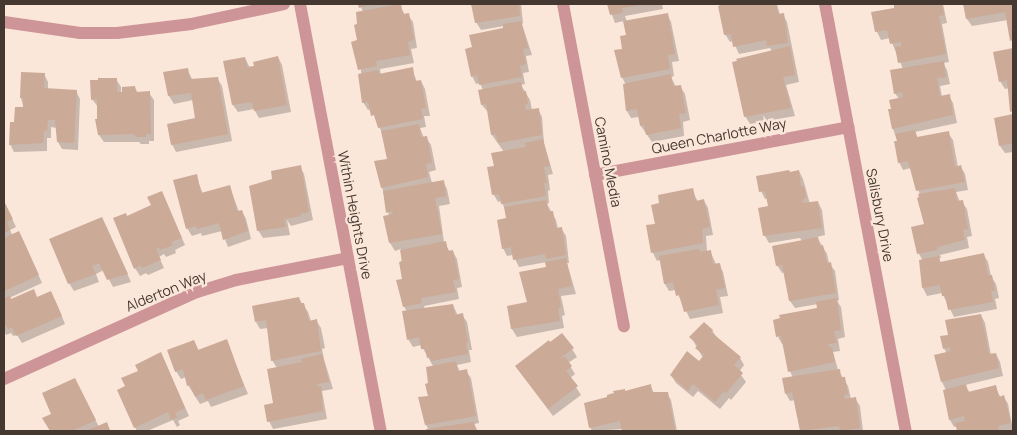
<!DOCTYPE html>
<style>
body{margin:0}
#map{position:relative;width:1017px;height:435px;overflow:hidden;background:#fbe6da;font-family:Manrope,sans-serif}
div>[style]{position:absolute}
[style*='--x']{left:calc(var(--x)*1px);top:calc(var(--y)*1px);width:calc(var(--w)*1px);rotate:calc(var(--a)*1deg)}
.shadow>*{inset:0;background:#0003}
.building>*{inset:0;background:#cbaa97}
.minor>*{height:12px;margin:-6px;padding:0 6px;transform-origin:6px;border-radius:6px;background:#ce9599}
span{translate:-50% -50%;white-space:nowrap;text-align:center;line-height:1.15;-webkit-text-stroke:4.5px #fbe6da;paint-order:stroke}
.street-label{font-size:14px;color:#453830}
.frame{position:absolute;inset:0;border:5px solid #453830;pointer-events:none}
</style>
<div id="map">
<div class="shadow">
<div style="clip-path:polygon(360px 4px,401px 4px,400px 6px,405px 15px,408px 15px,413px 22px,417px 48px,411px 49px,414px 63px,380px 69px,381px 75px,412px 69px,417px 82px,421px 81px,425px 89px,430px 116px,424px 116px,426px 127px,420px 128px,424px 138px,426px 137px,431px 145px,436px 170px,429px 172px,432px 183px,443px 181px,447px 189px,450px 204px,439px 206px,444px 242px,450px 252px,453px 252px,457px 259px,462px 287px,457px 288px,459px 299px,424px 306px,425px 309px,453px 305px,458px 316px,462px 315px,467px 322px,472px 350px,469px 350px,471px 362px,457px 365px,460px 372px,466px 371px,471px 378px,479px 423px,474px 424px,478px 431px,427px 431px,429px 430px,426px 425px,433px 366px,421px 345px,413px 347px,408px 339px,407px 312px,404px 306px,401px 249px,395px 251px,390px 243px,385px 217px,389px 216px,382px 187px,389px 160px,383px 135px,371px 109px,368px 110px,363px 102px,358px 25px,363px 12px)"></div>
<div style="clip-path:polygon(473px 4px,521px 4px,523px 23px,522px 24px,532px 55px,526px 56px,529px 72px,523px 73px,525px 84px,521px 85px,530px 100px,532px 110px,538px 109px,542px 117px,544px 143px,553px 174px,548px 175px,550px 190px,548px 191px,549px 203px,547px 204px,556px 220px,558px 229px,561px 228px,566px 236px,569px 263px,567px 263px,576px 294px,561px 296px,565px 315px,562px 316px,564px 328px,517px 337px,512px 329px,508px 307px,529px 303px,548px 268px,547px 262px,519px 267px,513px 255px,507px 256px,503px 248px,508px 219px,506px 211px,501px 201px,498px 202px,494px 195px,495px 167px,504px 152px,492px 135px,488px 112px,482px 105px,480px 91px,483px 90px,480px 83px,476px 84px,472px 76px,473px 48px,505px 29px,504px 26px,481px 30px,476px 22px)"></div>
<div style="clip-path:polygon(608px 4px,662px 4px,663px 9px,625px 16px,627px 22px,667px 14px,671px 22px,679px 61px,672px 62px,674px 76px,671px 77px,676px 87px,680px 86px,685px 94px,690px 120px,683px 122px,684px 136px,652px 142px,641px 126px,639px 117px,631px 118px,627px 111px,626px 85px,622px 77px,627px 36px,624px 21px,615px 23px)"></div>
<div style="clip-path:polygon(726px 4px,777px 4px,780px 15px,783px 15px,787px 22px,799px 82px,786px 85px,795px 116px,750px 124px,745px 116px,772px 52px,770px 48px,739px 54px,733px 41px,730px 42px,725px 34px)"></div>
<div style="clip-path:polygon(903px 4px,943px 4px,947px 23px,942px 24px,949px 62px,943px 63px,947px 70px,950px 84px,940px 86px,942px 97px,949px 96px,953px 103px,957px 123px,915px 132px,918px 138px,948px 133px,953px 140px,958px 167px,961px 167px,965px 174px,968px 190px,956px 192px,960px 202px,962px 202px,967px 209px,972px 236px,967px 237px,969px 248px,940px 255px,941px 258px,939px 258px,941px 263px,984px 255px,988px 262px,991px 276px,996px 284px,999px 298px,995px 299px,997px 309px,954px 317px,942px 293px,927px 296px,923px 288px,921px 276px,923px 261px,919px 254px,925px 225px,920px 195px,911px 168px,903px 170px,899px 162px,898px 142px,893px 129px,892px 110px,899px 99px,895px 93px,903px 69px,890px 38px,881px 40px,877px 32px,873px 13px,896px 9px,895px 5px)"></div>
<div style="clip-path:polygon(964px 4px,1013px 4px,1013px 44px,1008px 20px,972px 26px,967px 19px)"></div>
<div style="clip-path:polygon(1013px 49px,1013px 115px,1009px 88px,1005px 89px,1000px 81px,995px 53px)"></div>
<div style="clip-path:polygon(278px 57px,282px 65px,291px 112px,259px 118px,254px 109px,238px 112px,233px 105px,245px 58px,250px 68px)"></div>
<div style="clip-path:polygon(187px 69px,193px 81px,217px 78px,222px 86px,232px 141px,176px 152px,172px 144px,196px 119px,193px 100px,174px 104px,169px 96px,165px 73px)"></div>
<div style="clip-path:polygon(22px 73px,44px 74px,48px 82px,48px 89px,76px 91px,80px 99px,78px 150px,62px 149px,58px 142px,57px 128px,51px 127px,51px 138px,47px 138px,47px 151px,14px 152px,10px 144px,15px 123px,24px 109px,21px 98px)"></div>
<div style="clip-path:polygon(116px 79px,121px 87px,121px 93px,135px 88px,138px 93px,149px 93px,154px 100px,154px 141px,149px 141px,149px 144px,141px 144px,139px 142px,104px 142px,99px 135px,98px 107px,92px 99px)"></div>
<div style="clip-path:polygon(1013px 116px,1013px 152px,1005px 153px,1000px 146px,996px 119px)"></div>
<div style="clip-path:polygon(300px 167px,304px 174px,313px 220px,291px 226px,287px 220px,290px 235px,263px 238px,258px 230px,274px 180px)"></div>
<div style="clip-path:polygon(799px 171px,803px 179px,810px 204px,818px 202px,822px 210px,825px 235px,817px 237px,827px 254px,829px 263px,835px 271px,839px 300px,837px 301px,841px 307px,845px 337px,838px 339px,840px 351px,833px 352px,838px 370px,848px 386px,851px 399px,855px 398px,860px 406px,863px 431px,801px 431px,795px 400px,790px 401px,786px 394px,793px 378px,790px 371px,784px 344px,782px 344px,778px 337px,819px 309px,818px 304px,795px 308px,790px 301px,785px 272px,782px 273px,777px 265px,802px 241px,800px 238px,769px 243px,765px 236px,770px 207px,768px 198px,765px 199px,761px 191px)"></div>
<div style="clip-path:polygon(196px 176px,203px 194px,230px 187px,239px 212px,242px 211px,246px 219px,251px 239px,228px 247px,222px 231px,202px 236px,201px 233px,192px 236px,187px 228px)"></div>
<div style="clip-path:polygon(692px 190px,698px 202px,704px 201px,708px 208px,713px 235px,706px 236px,707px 252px,710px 251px,716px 264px,719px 264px,723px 272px,728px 296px,720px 297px,723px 313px,690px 319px,676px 290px,669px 291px,665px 284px,660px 260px,657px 261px,653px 253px,647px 226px,656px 225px)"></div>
<div style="clip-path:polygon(165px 200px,185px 245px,175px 250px,176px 253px,166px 257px,164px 254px,159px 257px,164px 268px,148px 275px,146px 273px,140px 276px,135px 268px,127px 217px)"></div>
<div style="clip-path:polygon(5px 204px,16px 227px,10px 230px,13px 236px,23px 240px,42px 283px,9px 298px,11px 300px,38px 298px,55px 300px,65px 324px,22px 343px,17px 335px,13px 336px,11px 333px,6px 335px,4px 330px,4px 300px,6px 299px,4px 294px)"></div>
<div style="clip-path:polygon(106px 226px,131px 282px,113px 287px,104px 270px,96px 274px,99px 282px,74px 291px,69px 283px)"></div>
<div style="clip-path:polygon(299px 299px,308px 312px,311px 321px,316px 320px,321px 328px,325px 348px,322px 349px,324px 359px,333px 389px,322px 391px,327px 419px,273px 429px,269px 421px,275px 404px,277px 368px,272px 360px,268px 328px,260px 329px,256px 322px)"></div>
<div style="clip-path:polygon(981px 315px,985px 323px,991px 355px,996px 354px,1000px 362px,1003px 376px,965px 385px,970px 393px,995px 387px,1001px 398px,1004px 397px,1008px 404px,1013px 430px,958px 431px,957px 426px,954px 427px,950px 420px,946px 390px,942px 382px,936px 356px,947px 354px,944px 348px,949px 336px)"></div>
<div style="clip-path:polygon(712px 330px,717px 338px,740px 358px,744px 365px,739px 372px,746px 382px,731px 400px,729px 398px,720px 409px,698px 391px,693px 397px,676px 383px,671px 375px,699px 363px,703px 358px,691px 337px)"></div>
<div style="clip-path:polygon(194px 341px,199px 351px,226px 341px,248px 394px,211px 407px,208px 401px,200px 404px,188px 385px,186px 377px,181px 379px,176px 371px)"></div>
<div style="clip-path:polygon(572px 349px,577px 357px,568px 363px,575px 374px,570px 378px,581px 395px,553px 416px,521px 373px)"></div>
<div style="clip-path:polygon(165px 362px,189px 416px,178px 421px,180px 425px,177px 427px,173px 420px,147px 431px,137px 431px,135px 427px)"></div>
<div style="clip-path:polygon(650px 385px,654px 393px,666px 392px,671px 400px,677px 431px,624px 431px,623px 429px,592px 431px,590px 427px,626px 393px)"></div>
<div style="clip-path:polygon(79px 387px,99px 427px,106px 423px,111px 431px,51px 431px,44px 419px,53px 415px)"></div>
</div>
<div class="building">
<div style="clip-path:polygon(358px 4px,372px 4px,359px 8px)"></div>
<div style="clip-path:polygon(401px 4px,403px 14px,409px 13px,414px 40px,408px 42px,410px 55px,376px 61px,377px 66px,358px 70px,351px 42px,357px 40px,354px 25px,357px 24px,356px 12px)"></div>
<div style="clip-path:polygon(471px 4px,519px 4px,520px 16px,475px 23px)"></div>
<div style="clip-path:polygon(607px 4px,640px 4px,640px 5px,622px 8px,623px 13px,610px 15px)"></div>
<div style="clip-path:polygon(724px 4px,776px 4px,778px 14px,784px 13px,788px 43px,767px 46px,766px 40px,733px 47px,731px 34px,724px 35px,718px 6px)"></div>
<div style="clip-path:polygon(894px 4px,942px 4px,944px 15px,939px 16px,946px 54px,898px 63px,895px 47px,901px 46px,901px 42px,890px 44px,887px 30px,875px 32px,871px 12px,894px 8px)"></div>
<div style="clip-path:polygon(963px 4px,1013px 4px,1013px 40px,1010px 41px,1005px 12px,966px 19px)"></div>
<div style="clip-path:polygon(668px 13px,675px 54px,668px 55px,670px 69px,621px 78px,614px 50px,622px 49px,620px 36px,626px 35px,623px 21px)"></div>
<div style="clip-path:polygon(521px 21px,528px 48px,523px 49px,526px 64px,520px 66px,522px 77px,479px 85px,477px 75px,471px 77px,465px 49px,472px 47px,469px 35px,503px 28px,503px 24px)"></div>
<div style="clip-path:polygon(790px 46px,795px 75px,783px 77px,791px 108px,744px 117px,732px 62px,737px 61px,736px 59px)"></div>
<div style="clip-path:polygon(1013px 48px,1013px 111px,1010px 112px,1007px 80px,999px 82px,993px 52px)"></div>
<div style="clip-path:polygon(278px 56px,287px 105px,254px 111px,252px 102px,232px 105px,223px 61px,245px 57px,247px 67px,254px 66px,253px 62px)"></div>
<div style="clip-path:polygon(944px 61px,946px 77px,937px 78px,940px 96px,950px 94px,953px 115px,892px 129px,888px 109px,891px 109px,889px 100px,903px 97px,902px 92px,894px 94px,890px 70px)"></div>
<div style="clip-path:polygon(413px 67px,415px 81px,421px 80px,426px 108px,421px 109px,423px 119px,378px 128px,374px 115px,371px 116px,368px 102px,362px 103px,358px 74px,378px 70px,379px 74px)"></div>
<div style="clip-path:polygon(188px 68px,190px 79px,218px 77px,228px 134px,171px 145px,167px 124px,195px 118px,191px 93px,168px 96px,163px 72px)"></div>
<div style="clip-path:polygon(21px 72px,45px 73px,44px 88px,77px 90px,74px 143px,57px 142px,55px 120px,48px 120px,47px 131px,44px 130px,43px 143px,9px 145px,10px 122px,14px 122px,15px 107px,23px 107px,23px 98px,20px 98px)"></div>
<div style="clip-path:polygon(671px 74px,673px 86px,681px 85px,686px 113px,679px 114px,681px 128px,646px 135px,644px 125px,640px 126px,637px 109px,626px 111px,623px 84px)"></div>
<div style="clip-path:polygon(98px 78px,117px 78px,117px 92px,122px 92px,122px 87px,135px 86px,136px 92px,150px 91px,151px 134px,146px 134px,146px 137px,135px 137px,135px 134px,98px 135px,95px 119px,97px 119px,97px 99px,91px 100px,90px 80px,98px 80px)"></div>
<div style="clip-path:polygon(521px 82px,523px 91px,526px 91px,528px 104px,525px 105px,526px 110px,539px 108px,542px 135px,498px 143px,496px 134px,491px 135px,486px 104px,481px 105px,478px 90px)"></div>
<div style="clip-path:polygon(1013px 114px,1013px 143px,999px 146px,994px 118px)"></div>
<div style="clip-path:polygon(419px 124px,421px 137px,427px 136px,432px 163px,426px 164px,428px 177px,381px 188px,374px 161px,387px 159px,381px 131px)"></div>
<div style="clip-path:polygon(915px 130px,917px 137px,949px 131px,955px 167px,961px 165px,965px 182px,916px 191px,908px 161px,898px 163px,894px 141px,897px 141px,895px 134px)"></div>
<div style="clip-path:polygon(543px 139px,550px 166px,544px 167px,547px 183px,544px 183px,546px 196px,501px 204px,499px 194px,492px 195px,487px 167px,494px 166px,491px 153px,526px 147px,525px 143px)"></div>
<div style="clip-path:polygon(301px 165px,309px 212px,300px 214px,301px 216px,286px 219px,284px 217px,286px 227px,257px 231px,249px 186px,272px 179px,271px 171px)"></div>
<div style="clip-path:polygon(789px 170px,790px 172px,799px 170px,801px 187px,804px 186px,806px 198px,803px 199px,803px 203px,818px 201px,822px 228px,763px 236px,758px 208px,768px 206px,765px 191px,759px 192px,756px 176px)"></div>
<div style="clip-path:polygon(197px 174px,201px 193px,230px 185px,237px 211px,242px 210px,248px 231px,223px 240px,219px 223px,197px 229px,196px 226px,186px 229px,173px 180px)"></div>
<div style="clip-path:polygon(444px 180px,446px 196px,435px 198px,442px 234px,389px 243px,383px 216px,393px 214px,392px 211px,386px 213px,383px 191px)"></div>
<div style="clip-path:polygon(693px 188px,696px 201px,704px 199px,710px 227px,702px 229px,703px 243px,651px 253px,646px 225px,655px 224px,651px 205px,659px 203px,658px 195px)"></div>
<div style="clip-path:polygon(955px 188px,957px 201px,963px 200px,968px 229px,963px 230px,965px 240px,937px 247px,937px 250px,917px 254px,911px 227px,924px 224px,917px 198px,919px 197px,918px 194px)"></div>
<div style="clip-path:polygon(162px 191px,182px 238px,171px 242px,173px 245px,160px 250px,159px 247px,156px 249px,161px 260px,142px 268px,141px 265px,134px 269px,113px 218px,126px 213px,127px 216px,151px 205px,147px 197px)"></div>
<div style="clip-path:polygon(546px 200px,549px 211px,553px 211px,556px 228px,562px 227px,566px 255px,546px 259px,545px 254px,513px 260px,511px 247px,502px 249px,497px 220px,506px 218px,504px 207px)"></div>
<div style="clip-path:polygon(4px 203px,5px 203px,13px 219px,7px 222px,10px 230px,4px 233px)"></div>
<div style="clip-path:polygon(102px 217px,128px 274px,107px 280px,99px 263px,92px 266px,96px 274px,68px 284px,49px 239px)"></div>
<div style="clip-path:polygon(19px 231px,39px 275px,4px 291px,4px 238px)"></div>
<div style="clip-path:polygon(818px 237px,820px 246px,823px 245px,827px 263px,831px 262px,836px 293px,789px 301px,782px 265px,776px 266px,772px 246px)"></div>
<div style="clip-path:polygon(446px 241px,448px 251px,453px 250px,459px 279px,453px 280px,456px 292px,421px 298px,422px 303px,403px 307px,396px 280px,402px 279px,399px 262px,402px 261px,400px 250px)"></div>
<div style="clip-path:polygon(699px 249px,700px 252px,711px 250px,713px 264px,720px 263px,725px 288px,716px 290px,719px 305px,684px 312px,679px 295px,676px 296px,673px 282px,664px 284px,659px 256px)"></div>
<div style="clip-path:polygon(984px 253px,988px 275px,992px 275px,995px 291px,991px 291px,993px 302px,948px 310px,945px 296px,942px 296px,940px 285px,922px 288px,919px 260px,939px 256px,940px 262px)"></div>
<div style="clip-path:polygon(566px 258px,572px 286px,558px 289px,561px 307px,558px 308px,560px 321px,511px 329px,507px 306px,527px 302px,519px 272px,546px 267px,545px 262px)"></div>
<div style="clip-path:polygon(34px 289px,37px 297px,51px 291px,62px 316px,16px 336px,12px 327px,8px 329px,6px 325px,4px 326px,4px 298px,10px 296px,11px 299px)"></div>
<div style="clip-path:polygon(299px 297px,301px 303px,304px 303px,309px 321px,317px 319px,321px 351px,271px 361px,266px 320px,255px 322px,252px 306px)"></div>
<div style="clip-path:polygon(837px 298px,841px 330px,834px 331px,837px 343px,829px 344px,829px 347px,832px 347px,835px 362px,788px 372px,781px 336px,776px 337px,773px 320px,780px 318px,779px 315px,817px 308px,816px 302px)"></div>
<div style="clip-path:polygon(453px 304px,455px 315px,463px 313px,468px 342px,466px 343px,468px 354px,431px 361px,430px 357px,427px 358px,425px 349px,421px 349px,419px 337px,407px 340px,402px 311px)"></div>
<div style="clip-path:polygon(981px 314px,989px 354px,996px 353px,999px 368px,941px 382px,934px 355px,951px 351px,950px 347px,943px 349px,940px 336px,948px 335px,945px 320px)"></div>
<div style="clip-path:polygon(704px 322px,713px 330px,711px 332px,741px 357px,734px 365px,743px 373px,726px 393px,724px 391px,715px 402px,693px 384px,688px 391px,670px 375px,687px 351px,699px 361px,704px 355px,695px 348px,698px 345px,689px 337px)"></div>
<div style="clip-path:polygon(562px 333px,574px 348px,560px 358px,565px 357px,572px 366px,566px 371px,578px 386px,548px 409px,515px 366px,549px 340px,550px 342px)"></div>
<div style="clip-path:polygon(227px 339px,244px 386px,206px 400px,203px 393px,195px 397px,190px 385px,187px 386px,183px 369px,175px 372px,167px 350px,194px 340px,198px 350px)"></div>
<div style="clip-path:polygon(161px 352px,185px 408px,175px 413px,177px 417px,171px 420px,168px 412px,134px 428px,117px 390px,125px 386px,121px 378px,138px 371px,135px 365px)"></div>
<div style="clip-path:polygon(322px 354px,329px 382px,317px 384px,318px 387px,321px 386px,323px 411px,267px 422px,264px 405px,273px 403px,267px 369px,302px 362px,301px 359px)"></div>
<div style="clip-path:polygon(456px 361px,458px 371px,467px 369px,476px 416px,425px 425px,418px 397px,428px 396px,425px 384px,428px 383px,426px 367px)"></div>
<div style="clip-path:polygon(840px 369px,841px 377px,845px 377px,848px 394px,844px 395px,845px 399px,856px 397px,860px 428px,840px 431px,839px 426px,800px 431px,792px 392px,785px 394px,782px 378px)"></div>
<div style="clip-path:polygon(75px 378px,96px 420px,72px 431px,50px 431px,42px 418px,51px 414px,42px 393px)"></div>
<div style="clip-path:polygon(651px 384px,652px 392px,668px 392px,675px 430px,622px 431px,620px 421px,589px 428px,584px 403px,607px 397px,607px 395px,614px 393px,613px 391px,625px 389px,625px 391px)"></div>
<div style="clip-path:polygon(966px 384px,968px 392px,996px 385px,999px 397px,1004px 395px,1011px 423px,998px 426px,999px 431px,957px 431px,955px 423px,965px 421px,964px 416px,949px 420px,943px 390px)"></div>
<div style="clip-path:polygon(107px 422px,110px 431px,86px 431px)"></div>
<div style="clip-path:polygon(474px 422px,476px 431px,426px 431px,426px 429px)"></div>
</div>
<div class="minor">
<div style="--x:300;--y:4;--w:435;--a:79.3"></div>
<div style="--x:563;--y:4;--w:328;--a:79.3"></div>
<div style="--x:825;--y:4;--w:435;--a:79.3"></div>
<div style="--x:4;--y:22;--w:77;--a:8.2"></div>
<div style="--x:80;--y:33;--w:37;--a:0"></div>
<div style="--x:117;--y:33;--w:75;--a:-6.9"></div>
<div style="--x:191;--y:24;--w:95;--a:-12.1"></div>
<div style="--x:595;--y:175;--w:258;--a:-10.7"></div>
<div style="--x:4;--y:379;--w:212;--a:-24.3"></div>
<div style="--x:197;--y:292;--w:41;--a:-17.1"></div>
<div style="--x:236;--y:280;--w:114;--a:-11.1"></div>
</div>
<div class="street-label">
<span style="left:719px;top:136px;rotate:-11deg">Queen Charlotte Way</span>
<span style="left:608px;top:162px;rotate:79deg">Camino Media</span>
<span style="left:355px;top:215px;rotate:79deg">Within Heights Drive</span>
<span style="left:880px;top:215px;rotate:79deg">Salisbury Drive</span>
<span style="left:166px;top:291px;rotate:-22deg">Alderton Way</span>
</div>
<div class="frame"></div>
</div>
